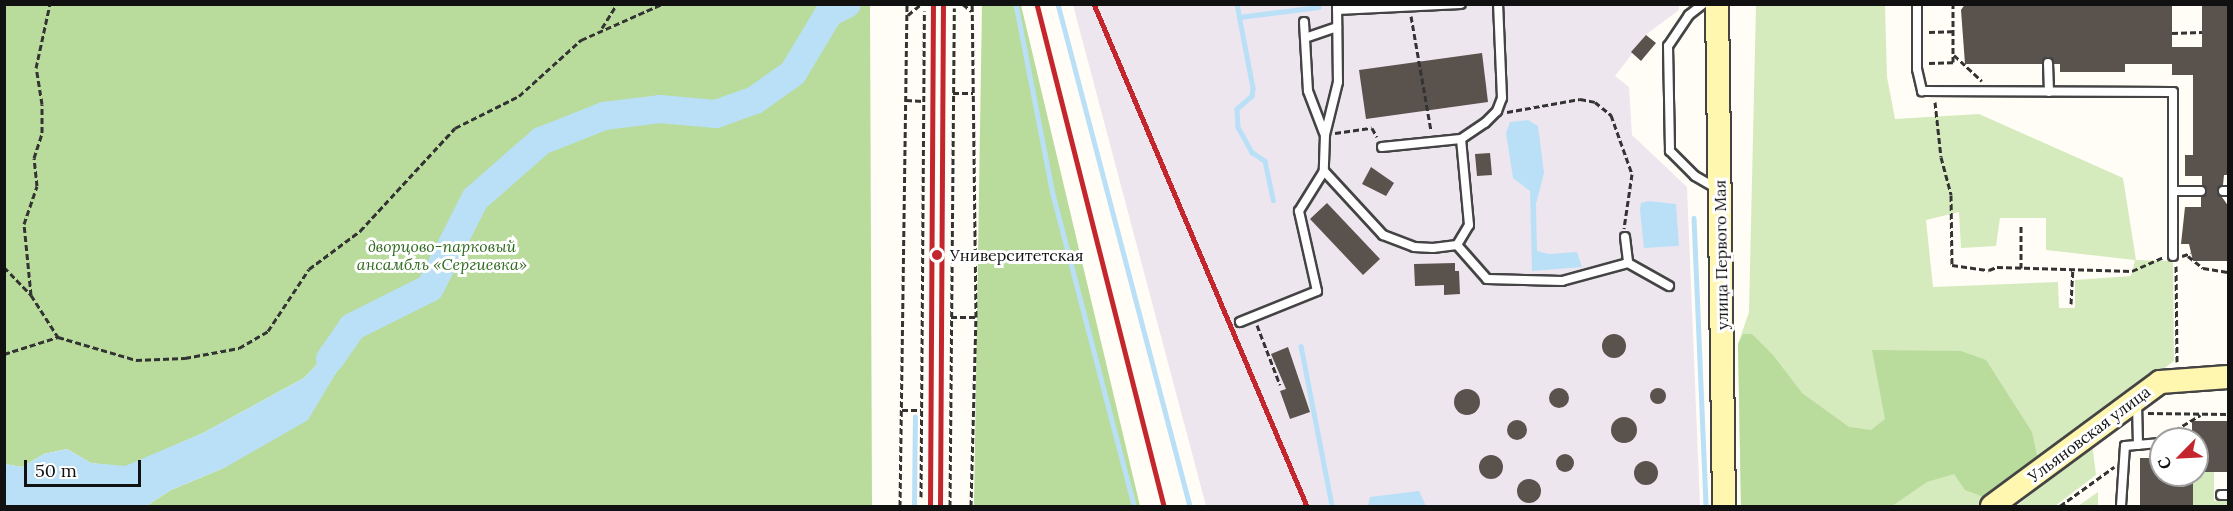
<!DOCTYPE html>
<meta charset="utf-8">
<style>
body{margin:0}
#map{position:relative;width:2233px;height:511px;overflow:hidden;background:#fffdf5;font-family:Lora,serif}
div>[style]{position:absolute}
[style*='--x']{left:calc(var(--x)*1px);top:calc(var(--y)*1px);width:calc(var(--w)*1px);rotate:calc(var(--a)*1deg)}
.industrial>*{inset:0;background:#eee6ef}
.green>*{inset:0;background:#d5ebbd}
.forest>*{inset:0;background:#b9dc9c}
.water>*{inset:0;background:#b9e0f7}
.stream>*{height:4.5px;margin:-2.25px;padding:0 2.25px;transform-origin:2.25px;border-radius:2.25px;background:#b9e0f7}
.river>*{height:28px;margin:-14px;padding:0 14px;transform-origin:14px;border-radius:14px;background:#b9e0f7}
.building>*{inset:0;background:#5a524d}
.round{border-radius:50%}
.path>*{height:3px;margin-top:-1.5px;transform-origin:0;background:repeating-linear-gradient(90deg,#333 0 6px,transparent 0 9px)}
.roads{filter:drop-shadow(2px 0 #444) drop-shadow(-2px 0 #444) drop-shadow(0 2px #444) drop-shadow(0 -2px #444)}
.lane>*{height:8px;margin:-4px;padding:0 4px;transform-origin:4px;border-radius:4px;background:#fff}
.secondary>*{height:22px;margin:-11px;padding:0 11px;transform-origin:11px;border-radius:11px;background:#fff6b0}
.rail>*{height:4.5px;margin:-2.25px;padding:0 2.25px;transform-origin:2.25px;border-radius:2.25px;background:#c4262e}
.dots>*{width:16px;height:16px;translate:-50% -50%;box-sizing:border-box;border:3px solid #fff;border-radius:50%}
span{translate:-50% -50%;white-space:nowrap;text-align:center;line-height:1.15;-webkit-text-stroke:6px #fff;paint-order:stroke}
.park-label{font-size:16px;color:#2f6b1f;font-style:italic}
.poi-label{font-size:16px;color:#111}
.left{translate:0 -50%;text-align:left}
.street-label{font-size:16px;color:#111}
.frame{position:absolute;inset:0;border:6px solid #111;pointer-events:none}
.north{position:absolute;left:2149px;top:427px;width:60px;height:60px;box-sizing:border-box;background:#fff;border:2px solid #a0a0a0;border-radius:50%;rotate:246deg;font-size:16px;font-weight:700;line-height:24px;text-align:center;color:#111}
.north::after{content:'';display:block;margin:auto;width:21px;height:27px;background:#c4262e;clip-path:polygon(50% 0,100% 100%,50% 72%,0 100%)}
.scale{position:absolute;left:24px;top:460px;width:117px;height:27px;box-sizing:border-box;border:3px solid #111;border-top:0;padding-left:8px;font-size:18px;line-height:21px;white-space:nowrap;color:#111;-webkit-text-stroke:4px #fff;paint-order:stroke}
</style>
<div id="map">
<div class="industrial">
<div style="clip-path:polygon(1073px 5px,1679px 5px,1679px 10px,1648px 33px,1615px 76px,1629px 87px,1632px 135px,1687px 187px,1700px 506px,1206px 506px)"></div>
</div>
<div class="green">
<div style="clip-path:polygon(evenodd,1756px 5px,1885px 5px,1887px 77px,1895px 119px,1979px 114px,2123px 178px,2136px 260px,2173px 261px,2174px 361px,1979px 506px,1741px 506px,1738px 344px,1749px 312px,1756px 5px,1959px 212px,1961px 248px,1996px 246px,2000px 218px,2046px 218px,2046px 250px,2135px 260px,2131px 276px,2075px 280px,2075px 308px,2059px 308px,2058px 282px,1933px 287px,1926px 220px,1959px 212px)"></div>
<div style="clip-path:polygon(2092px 443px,2096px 475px,2055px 506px,2017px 506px)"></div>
<div style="clip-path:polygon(2197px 472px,2214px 472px,2214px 501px,2228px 501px,2228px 506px,2193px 506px,2193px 475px)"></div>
<div style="clip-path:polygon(2098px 492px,2098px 506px,2078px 506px)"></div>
</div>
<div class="forest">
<div style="clip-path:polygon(4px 5px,870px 5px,872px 506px,146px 506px,171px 490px,226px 467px,336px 373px,351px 328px,304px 378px,203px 433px,125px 467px,91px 463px,67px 449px,44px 454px,22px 467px,5px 464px)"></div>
<div style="clip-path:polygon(982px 5px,1021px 5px,1140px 506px,974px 506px)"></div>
<div style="clip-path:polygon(1743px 334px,1752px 334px,1773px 355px,1802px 393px,1849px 427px,1871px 430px,1885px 419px,1872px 350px,1961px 351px,1986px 360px,2032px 432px,2038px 460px,1989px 499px,1965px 490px,1954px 474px,1927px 482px,1892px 506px,1741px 506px,1738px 344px)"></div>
</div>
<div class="water">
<div style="clip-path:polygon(1528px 120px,1538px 126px,1544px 173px,1536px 204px,1537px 251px,1549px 254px,1577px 252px,1582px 267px,1532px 271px,1530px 191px,1513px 178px,1506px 133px,1510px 122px)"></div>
<div style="clip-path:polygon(1648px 201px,1676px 204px,1679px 246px,1644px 248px,1640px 210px,1641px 203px)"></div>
<div style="clip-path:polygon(352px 327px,336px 373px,308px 420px,226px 467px,171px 490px,146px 506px,5px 506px,5px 464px,22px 467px,44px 454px,67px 449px,91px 463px,125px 466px,203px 433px,304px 378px)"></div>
<div style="clip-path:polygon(1419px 491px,1426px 506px,1368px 506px,1370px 497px)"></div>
</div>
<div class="stream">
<div style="--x:1016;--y:4;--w:194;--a:79"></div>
<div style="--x:1053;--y:194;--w:322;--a:75.4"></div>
<div style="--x:1058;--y:4;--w:519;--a:75.27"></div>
<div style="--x:1237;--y:4;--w:86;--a:79.2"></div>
<div style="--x:1253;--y:88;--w:8;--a:97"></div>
<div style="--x:1252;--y:96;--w:20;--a:139"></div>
<div style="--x:1237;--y:109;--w:18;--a:87"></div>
<div style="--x:1238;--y:127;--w:29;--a:61"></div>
<div style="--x:1252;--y:152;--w:16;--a:35"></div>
<div style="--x:1265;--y:161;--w:40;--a:78"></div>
<div style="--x:1239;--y:17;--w:80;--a:-7.2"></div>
<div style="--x:1694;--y:218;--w:288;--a:87.6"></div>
<div style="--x:1301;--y:346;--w:163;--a:79"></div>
<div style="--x:914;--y:506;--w:89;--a:-89.4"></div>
</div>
<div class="river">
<div style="--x:330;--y:359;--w:39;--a:-55"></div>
<div style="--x:352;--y:327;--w:87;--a:-26.6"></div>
<div style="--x:430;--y:288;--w:100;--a:-63.2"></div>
<div style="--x:475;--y:199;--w:88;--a:-41.3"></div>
<div style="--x:541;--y:141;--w:68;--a:-21.6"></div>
<div style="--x:604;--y:116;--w:56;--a:-7.1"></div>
<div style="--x:660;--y:109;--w:56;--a:5.1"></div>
<div style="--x:716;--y:114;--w:41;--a:-19.7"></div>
<div style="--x:755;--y:100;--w:47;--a:-35.4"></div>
<div style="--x:793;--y:73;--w:70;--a:-59"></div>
<div style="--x:829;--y:13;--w:20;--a:-27"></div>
</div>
<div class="building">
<div style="clip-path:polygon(1965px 4px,2172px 4px,2172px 47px,2202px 47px,2202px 4px,2229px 4px,2229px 175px,2224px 175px,2223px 185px,2217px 190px,2229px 207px,2229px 261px,2193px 261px,2189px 244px,2181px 244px,2185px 207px,2201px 207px,2201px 197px,2207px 192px,2202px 185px,2202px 176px,2185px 176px,2185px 155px,2193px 155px,2193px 75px,2172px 75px,2172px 64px,2125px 64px,2125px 72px,2060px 72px,2060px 64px,2054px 64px,2048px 57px,2042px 64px,1965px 64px,1961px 10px)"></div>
<div style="clip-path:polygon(1646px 35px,1656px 43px,1641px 61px,1631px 52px)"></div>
<div style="clip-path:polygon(1482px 53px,1488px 102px,1366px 119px,1359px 70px)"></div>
<div style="clip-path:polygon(1490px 153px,1492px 175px,1477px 176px,1475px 154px)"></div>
<div style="clip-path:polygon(1371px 167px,1394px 183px,1386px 196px,1362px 184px)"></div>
<div style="clip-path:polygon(1327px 203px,1380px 259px,1363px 275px,1310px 219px)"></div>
<div style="clip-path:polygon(1455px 263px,1455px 271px,1459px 271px,1460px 294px,1444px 295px,1444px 285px,1415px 286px,1414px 264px)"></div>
<div class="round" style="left:1602px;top:334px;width:24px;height:24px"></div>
<div style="clip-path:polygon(1288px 347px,1310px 412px,1290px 419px,1280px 391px,1286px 389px,1271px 354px)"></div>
<div class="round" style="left:1650px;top:388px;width:16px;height:16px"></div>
<div class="round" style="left:1549px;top:388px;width:20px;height:20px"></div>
<div class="round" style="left:1454px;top:389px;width:26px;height:26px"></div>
<div class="round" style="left:1611px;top:417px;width:26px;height:26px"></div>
<div class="round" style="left:1507px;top:420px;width:20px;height:20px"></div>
<div style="clip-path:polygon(2192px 421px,2229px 421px,2229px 472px,2197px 472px,2197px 439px,2192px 439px)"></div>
<div class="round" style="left:1556px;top:454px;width:18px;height:18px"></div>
<div class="round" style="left:1479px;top:455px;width:24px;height:24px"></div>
<div style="clip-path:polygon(2140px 458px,2161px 458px,2161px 475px,2193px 475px,2193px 507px,2140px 507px)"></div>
<div class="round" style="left:1634px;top:461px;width:24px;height:24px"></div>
<div class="round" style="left:1517px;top:479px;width:24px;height:24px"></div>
</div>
<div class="path">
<div style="--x:963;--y:4;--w:11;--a:41"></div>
<div style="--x:908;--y:15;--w:17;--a:-40"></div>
<div style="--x:1411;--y:16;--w:117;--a:80.1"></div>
<div style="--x:602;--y:28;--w:28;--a:-58"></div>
<div style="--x:1929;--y:32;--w:24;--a:-2"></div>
<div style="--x:2172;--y:33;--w:30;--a:-2"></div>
<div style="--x:1954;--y:55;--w:38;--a:43"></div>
<div style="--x:1929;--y:63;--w:24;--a:-2"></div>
<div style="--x:1953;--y:62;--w:58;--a:-90"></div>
<div style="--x:953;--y:93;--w:20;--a:0"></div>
<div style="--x:906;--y:100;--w:17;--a:3"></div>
<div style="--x:1935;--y:102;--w:55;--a:83.8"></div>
<div style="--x:1941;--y:157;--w:39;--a:75"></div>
<div style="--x:1951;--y:195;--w:70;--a:89.2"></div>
<div style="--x:1952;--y:265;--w:37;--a:8"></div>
<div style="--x:1989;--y:270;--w:9;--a:-21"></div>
<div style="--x:1997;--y:267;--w:135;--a:1.7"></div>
<div style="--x:2132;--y:271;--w:35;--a:-24"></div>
<div style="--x:1507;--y:112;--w:74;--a:-10.1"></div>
<div style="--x:1580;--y:99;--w:15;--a:11"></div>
<div style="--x:1595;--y:102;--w:21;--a:39"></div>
<div style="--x:1611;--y:115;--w:63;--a:70.4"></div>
<div style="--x:1632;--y:174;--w:55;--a:98.4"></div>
<div style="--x:1335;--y:133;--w:37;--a:-8"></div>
<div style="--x:1372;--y:128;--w:10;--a:61"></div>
<div style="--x:2182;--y:256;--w:9;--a:-18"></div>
<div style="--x:2188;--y:256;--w:19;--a:39"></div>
<div style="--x:2203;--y:268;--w:25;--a:9"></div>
<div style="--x:2176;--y:266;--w:96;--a:89.4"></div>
<div style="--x:4;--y:267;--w:39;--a:46"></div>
<div style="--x:31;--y:295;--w:50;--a:57.3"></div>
<div style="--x:2021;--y:268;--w:44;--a:-90"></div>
<div style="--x:31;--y:295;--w:71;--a:-95.6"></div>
<div style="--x:24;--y:224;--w:40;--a:-71.1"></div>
<div style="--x:37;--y:186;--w:28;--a:-96"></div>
<div style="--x:34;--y:158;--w:26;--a:-72"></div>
<div style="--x:42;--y:133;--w:29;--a:-90"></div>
<div style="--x:42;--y:104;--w:36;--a:-99"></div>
<div style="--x:36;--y:68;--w:66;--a:-77.7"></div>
<div style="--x:2071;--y:304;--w:35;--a:-87"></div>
<div style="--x:951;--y:317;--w:25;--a:0"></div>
<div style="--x:1257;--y:325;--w:64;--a:69"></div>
<div style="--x:4;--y:354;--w:57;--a:-17.5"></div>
<div style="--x:58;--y:337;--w:81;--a:16.4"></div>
<div style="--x:136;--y:360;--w:49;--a:-2.3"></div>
<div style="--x:185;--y:358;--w:55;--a:-10.5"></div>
<div style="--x:239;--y:348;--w:34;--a:-30"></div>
<div style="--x:268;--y:331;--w:74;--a:-56.5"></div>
<div style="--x:309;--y:269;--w:64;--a:-36.7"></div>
<div style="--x:360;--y:231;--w:140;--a:-47.3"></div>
<div style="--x:455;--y:128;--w:72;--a:-26.6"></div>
<div style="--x:519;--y:96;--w:84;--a:-42.1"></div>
<div style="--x:581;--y:40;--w:89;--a:-24"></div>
<div style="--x:902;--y:410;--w:19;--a:0"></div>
<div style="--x:2148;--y:413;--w:80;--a:0.7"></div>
<div style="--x:2167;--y:435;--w:39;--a:-31"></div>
<div style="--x:921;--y:497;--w:486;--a:-89.6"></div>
<div style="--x:900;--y:506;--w:502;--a:-89.2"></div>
<div style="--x:950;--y:506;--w:498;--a:-89.5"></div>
<div style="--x:971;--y:506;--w:189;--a:-88.5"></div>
<div style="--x:976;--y:317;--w:313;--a:-90.7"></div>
<div style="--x:2060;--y:506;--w:67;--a:-35.8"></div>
</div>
<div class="roads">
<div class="lane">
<div style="--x:1337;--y:4;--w:78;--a:89.3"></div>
<div style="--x:1338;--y:82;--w:55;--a:103.8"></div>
<div style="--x:1325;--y:135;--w:36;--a:92"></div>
<div style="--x:1324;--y:171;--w:87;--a:47.3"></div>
<div style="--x:1383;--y:235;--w:33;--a:21"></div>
<div style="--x:1414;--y:247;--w:19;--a:3"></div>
<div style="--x:1433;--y:248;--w:24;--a:-7"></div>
<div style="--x:1457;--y:245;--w:23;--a:-59"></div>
<div style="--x:1469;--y:225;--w:86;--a:-95.3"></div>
<div style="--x:1461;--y:139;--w:29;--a:-34"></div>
<div style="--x:1485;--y:123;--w:17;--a:-45"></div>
<div style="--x:1497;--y:111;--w:14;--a:-69"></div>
<div style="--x:1502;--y:98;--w:94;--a:-92.4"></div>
<div style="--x:1703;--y:4;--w:18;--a:142"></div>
<div style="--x:1689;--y:15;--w:37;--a:124"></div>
<div style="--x:1668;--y:46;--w:105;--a:88.9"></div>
<div style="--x:1670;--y:151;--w:35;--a:45"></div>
<div style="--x:1695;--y:176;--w:24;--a:30"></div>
<div style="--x:1917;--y:4;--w:65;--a:90"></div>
<div style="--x:1917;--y:69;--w:23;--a:77"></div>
<div style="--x:1922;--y:91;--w:251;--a:0.2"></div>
<div style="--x:2173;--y:92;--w:164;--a:90"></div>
<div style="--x:1337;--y:10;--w:124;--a:-2.8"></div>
<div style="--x:1304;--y:22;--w:69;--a:86.7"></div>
<div style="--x:1308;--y:91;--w:45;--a:69.1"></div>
<div style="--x:1305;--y:38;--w:34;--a:-19"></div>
<div style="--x:2048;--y:63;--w:29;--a:88"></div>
<div style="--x:1382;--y:147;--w:79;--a:-5.8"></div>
<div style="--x:2173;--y:191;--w:28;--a:0"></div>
<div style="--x:2223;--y:191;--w:5;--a:0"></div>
<div style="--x:1625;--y:237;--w:26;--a:83"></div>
<div style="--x:1457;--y:245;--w:45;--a:48.6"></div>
<div style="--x:1487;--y:279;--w:75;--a:1.5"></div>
<div style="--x:1562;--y:281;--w:68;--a:-15.3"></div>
<div style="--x:1628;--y:263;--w:47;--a:29.3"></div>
<div style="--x:1240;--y:322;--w:83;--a:-21.9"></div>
<div style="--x:1317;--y:291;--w:82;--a:-102.7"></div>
<div style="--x:1299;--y:211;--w:47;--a:-58"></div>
<div style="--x:2137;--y:404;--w:41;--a:88.6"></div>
<div style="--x:2221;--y:495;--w:7;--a:0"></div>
<div style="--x:2121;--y:506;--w:60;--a:-86.2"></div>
<div style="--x:2125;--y:446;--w:36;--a:-5"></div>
</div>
<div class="secondary">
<div style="--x:1717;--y:4;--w:502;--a:89.2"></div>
<div style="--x:1992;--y:506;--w:209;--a:-36.4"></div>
<div style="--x:2160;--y:382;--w:68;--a:-4.2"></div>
</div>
</div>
<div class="rail">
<div style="--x:1037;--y:4;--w:518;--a:75.8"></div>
<div style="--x:1094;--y:4;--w:545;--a:67.01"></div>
<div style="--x:930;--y:506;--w:502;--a:-89.66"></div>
<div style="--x:940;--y:506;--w:502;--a:-89.66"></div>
</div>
<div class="dots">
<div style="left:937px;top:255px;background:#c4262e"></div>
</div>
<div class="park-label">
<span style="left:442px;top:255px">дворцово-парковый<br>ансамбль «Сергиевка»</span>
</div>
<div class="poi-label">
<span class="left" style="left:950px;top:255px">Университетская</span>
</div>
<div class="street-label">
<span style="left:1721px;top:255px;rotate:-91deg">улица Первого Мая</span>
<span style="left:2089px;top:434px;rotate:-37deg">Ульяновская улица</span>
</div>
<div class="frame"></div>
<div class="north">С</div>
<div class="scale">50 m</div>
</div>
